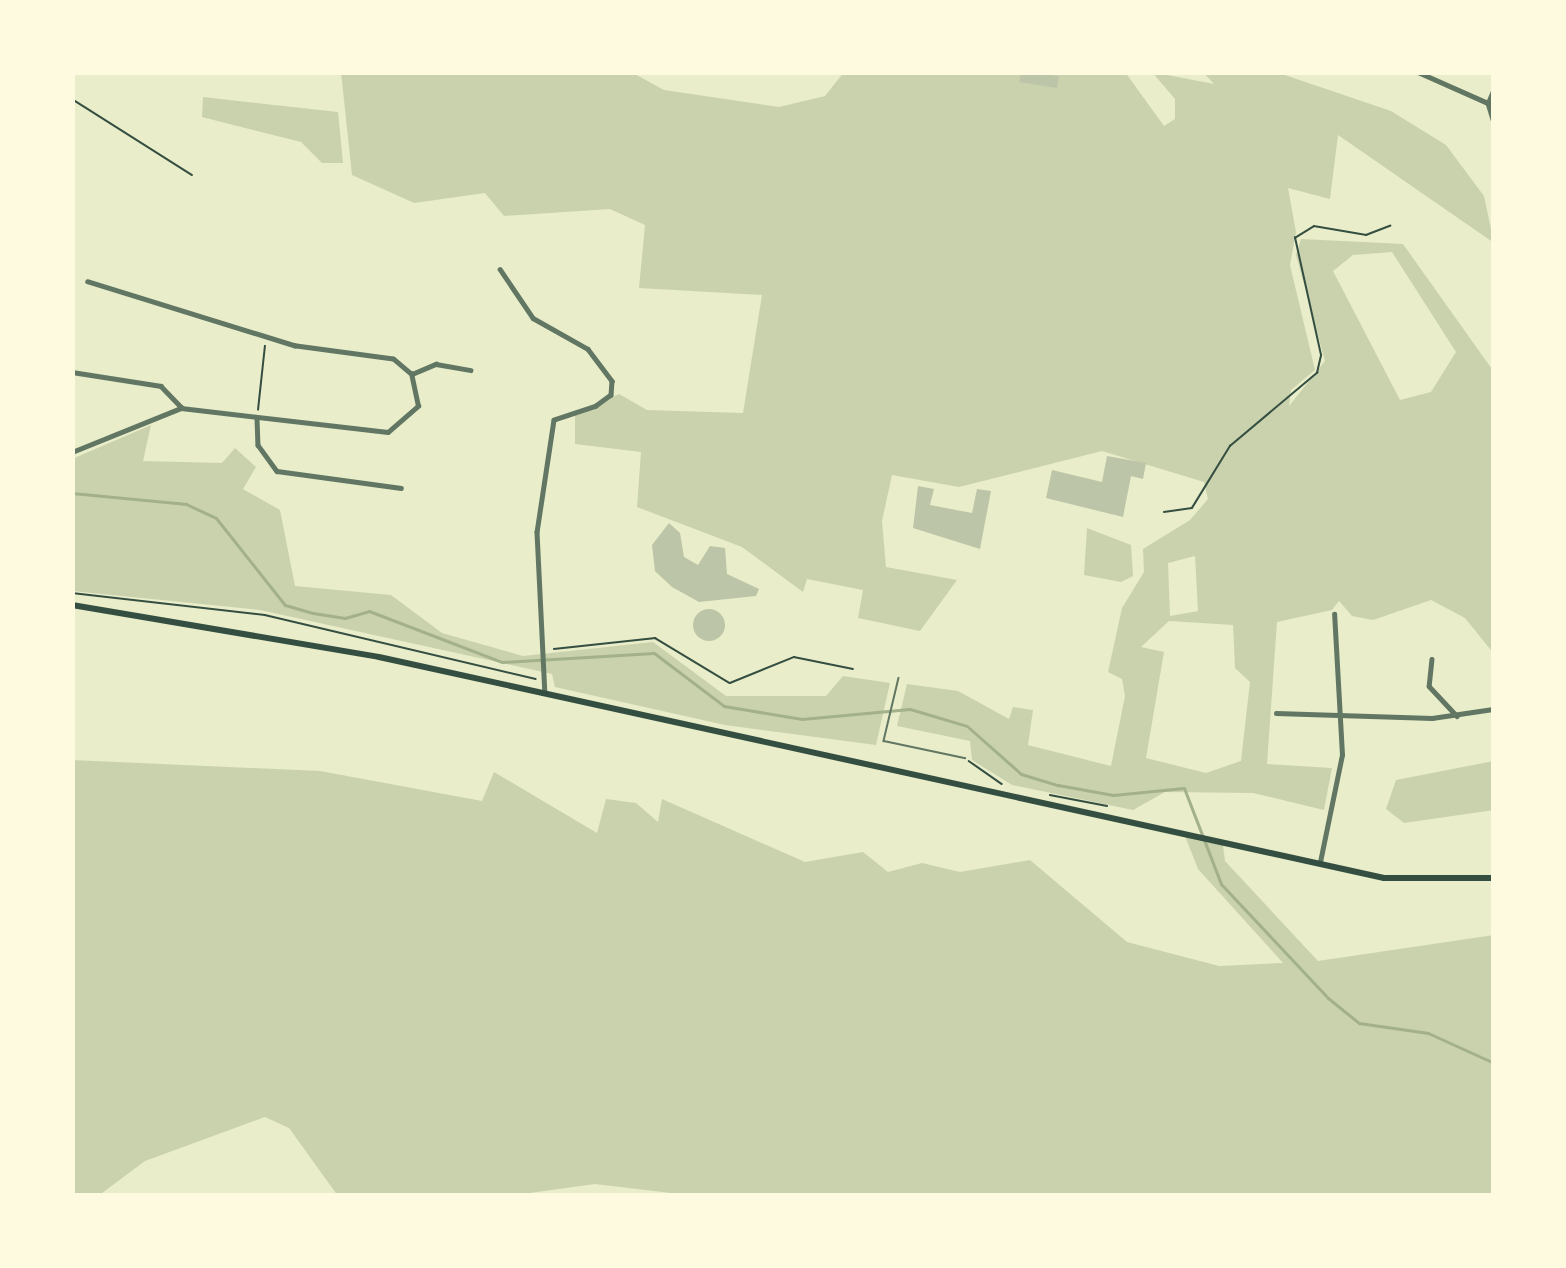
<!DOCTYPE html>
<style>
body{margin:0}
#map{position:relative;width:1566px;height:1268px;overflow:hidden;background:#e9edc9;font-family:Signika,sans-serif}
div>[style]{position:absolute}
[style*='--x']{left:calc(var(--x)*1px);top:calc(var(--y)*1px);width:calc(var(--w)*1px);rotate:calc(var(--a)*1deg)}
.green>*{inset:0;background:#cad2ad}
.stream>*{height:3px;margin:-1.5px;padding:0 1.5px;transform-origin:1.5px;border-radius:1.5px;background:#a3b18a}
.building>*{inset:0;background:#bcc5a7}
.round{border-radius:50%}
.path>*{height:1.5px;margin:-0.75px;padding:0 0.75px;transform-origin:0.75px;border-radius:0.75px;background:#344e41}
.service>*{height:1.5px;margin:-0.75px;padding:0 0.75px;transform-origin:0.75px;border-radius:0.75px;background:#617663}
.minor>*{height:4.5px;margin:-2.25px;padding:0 2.25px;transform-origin:2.25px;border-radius:2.25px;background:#617663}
.secondary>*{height:6px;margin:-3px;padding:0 3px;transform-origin:3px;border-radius:3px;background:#344e41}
span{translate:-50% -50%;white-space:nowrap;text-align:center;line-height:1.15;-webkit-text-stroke:9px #fefae0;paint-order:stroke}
.frame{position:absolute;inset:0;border:75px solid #fefae0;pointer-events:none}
</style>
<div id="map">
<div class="green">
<div style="clip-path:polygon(evenodd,341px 72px,631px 72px,664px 90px,779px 107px,825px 96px,844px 72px,1125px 72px,1164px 126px,1175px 119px,1175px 99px,1152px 72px,1214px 84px,1203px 72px,1276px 72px,1391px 111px,1446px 145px,1484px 196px,1494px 243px,1338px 135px,1330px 199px,1288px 188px,1296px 232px,1290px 265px,1315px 370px,1291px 390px,1289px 406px,1325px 361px,1296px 255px,1301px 239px,1403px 244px,1494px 372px,1494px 654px,1465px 618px,1431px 600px,1373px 620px,1352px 616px,1339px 601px,1332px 610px,1277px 622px,1267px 764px,1332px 768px,1324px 810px,1253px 793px,1165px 792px,1133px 810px,1012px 785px,972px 760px,970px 741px,897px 726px,907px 684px,958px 691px,1009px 719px,1013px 707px,1033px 710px,1028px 745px,1111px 766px,1125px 696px,1122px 679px,1108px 672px,1122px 608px,1144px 572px,1143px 549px,1190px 520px,1208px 499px,1204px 482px,1102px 451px,959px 487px,892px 475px,882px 521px,886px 567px,957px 580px,920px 631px,858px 618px,863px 590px,807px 579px,803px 592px,742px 547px,637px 507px,641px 452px,575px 444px,575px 414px,619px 394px,647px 410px,743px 413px,762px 295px,639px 288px,645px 225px,610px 209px,504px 216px,485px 193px,414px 203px,352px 175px,341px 72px,1392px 252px,1456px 352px,1431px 392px,1400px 400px,1333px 271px,1353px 255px,1392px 252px,341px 72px,1195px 556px,1198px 611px,1170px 616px,1168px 563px,1195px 556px,341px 72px,1169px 621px,1233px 625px,1235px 668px,1250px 682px,1241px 761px,1206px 773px,1146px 758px,1164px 652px,1141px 647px,1169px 621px)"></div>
<div style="clip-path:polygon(203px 97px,338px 112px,343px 163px,322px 163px,301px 142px,202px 117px)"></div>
<div style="clip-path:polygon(151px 425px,143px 461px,222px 463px,235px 448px,256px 467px,243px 489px,280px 510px,295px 586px,391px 595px,442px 633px,523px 656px,653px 642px,726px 696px,826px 696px,843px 676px,890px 683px,876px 745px,725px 725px,555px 687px,552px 674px,260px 610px,72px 591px,72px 459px)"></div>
<div style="clip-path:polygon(1087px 528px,1131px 545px,1133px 576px,1121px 582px,1084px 575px)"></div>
<div style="clip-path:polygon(72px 760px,320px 771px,482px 801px,494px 772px,597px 833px,606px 799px,636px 803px,658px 822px,662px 799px,805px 862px,863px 852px,888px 872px,922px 863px,960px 872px,1030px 860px,1127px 942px,1219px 966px,1283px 963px,1198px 869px,1185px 836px,1223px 845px,1225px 861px,1318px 961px,1494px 935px,1494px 1196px,696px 1196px,595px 1184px,508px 1196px,338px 1196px,289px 1128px,265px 1117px,145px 1161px,98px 1196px,72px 1196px)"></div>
<div style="clip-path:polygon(1494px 761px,1494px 810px,1404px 823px,1386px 809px,1396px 780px)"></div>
</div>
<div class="stream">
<div style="--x:72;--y:493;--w:115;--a:5.5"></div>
<div style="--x:186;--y:504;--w:33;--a:25"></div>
<div style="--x:216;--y:518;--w:111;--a:51.6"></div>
<div style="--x:285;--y:605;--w:29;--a:16"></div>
<div style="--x:313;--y:613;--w:32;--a:9"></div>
<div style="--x:345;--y:618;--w:25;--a:-16"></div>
<div style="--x:369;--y:611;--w:142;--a:21"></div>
<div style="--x:502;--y:662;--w:152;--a:-3.4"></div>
<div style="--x:654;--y:653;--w:88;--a:37.1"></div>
<div style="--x:724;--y:706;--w:79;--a:9.5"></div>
<div style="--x:802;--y:719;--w:108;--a:-5.3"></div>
<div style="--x:910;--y:709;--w:59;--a:16.6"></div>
<div style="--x:967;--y:726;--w:72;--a:41.6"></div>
<div style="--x:1021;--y:774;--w:39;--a:17"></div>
<div style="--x:1058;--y:785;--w:56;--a:10.3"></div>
<div style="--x:1113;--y:795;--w:71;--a:-5.6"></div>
<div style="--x:1184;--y:788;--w:103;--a:68.9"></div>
<div style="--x:1221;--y:884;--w:156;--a:46.8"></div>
<div style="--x:1328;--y:998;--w:40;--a:39"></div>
<div style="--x:1359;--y:1023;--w:70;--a:8.2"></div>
<div style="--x:1428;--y:1033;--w:72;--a:24.4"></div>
</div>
<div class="building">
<div style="clip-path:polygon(1021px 72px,1059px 76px,1057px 88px,1019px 82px)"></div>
<div style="clip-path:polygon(1107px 456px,1146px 463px,1143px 479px,1131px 476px,1123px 517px,1046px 498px,1052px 470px,1102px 482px)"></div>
<div style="clip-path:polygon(918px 486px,934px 489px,930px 505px,972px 513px,977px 489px,991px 491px,980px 549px,913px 528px)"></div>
<div style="clip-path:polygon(669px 523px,680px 533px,684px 557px,698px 565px,710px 546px,725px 548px,727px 574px,759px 589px,756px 596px,699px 602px,672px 587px,655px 571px,652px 545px)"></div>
<div class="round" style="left:693px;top:609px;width:32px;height:32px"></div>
</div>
<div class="path">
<div style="--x:72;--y:99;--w:142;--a:32.3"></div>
<div style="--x:258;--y:410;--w:64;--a:-83.8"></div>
<div style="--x:1164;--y:512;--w:28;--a:-8"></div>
<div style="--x:1192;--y:508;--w:73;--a:-58.5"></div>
<div style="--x:1230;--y:446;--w:114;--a:-40"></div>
<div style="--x:1317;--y:373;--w:18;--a:-77"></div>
<div style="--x:1321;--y:355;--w:120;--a:-102.5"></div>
<div style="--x:1295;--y:238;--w:22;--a:-32"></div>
<div style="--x:1314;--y:226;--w:53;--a:9.8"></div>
<div style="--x:1366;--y:235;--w:26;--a:-21"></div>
<div style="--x:72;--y:593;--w:194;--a:6.5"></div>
<div style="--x:265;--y:615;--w:278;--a:13.3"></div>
<div style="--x:554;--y:649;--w:102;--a:-6.2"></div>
<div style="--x:655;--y:638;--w:87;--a:31"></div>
<div style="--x:730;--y:683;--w:69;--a:-22.1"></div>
<div style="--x:794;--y:657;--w:60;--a:11.5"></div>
<div style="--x:969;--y:761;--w:40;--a:34.9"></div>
<div style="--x:1050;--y:795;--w:58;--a:10.9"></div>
</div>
<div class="service">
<div style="--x:899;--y:678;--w:65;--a:103.4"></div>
<div style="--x:884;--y:741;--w:83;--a:11.9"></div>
</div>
<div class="minor">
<div style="--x:1418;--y:72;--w:77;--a:23.9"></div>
<div style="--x:1488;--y:103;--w:15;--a:-67"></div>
<div style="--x:1488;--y:103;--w:21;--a:73"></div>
<div style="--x:500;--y:269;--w:59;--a:56"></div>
<div style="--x:533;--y:318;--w:63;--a:29.4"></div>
<div style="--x:588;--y:349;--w:40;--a:53"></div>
<div style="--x:612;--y:381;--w:14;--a:94"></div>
<div style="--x:611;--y:395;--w:19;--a:144"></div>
<div style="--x:596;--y:406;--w:44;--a:161.6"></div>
<div style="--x:554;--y:420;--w:113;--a:98.6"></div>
<div style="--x:537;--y:532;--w:161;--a:87.2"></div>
<div style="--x:72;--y:372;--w:90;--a:8.9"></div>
<div style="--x:161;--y:386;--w:29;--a:46"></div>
<div style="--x:412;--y:374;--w:26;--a:-23"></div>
<div style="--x:436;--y:364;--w:35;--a:10"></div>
<div style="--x:257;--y:418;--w:27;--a:88"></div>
<div style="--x:258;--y:445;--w:32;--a:54"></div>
<div style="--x:277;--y:471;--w:125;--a:7.8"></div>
<div style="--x:72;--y:452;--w:118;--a:-22"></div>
<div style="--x:181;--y:408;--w:208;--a:6.6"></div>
<div style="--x:388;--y:432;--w:40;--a:-41"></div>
<div style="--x:418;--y:406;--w:33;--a:-102"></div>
<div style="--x:411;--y:374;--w:23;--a:-140"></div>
<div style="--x:393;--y:359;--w:99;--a:-172.4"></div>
<div style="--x:295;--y:346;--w:217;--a:-162.8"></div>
<div style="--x:1432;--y:659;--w:27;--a:96"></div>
<div style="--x:1429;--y:686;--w:41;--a:47"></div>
<div style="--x:1276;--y:713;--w:156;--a:1.8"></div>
<div style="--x:1432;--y:718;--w:63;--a:-8.3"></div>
<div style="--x:1320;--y:862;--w:109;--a:-78.4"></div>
<div style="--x:1342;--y:755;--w:141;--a:-93.2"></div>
</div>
<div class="secondary">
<div style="--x:72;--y:605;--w:311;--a:9.6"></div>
<div style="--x:379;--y:657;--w:1029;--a:12.4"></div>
<div style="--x:1384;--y:878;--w:110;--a:0"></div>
</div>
<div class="frame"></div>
</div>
